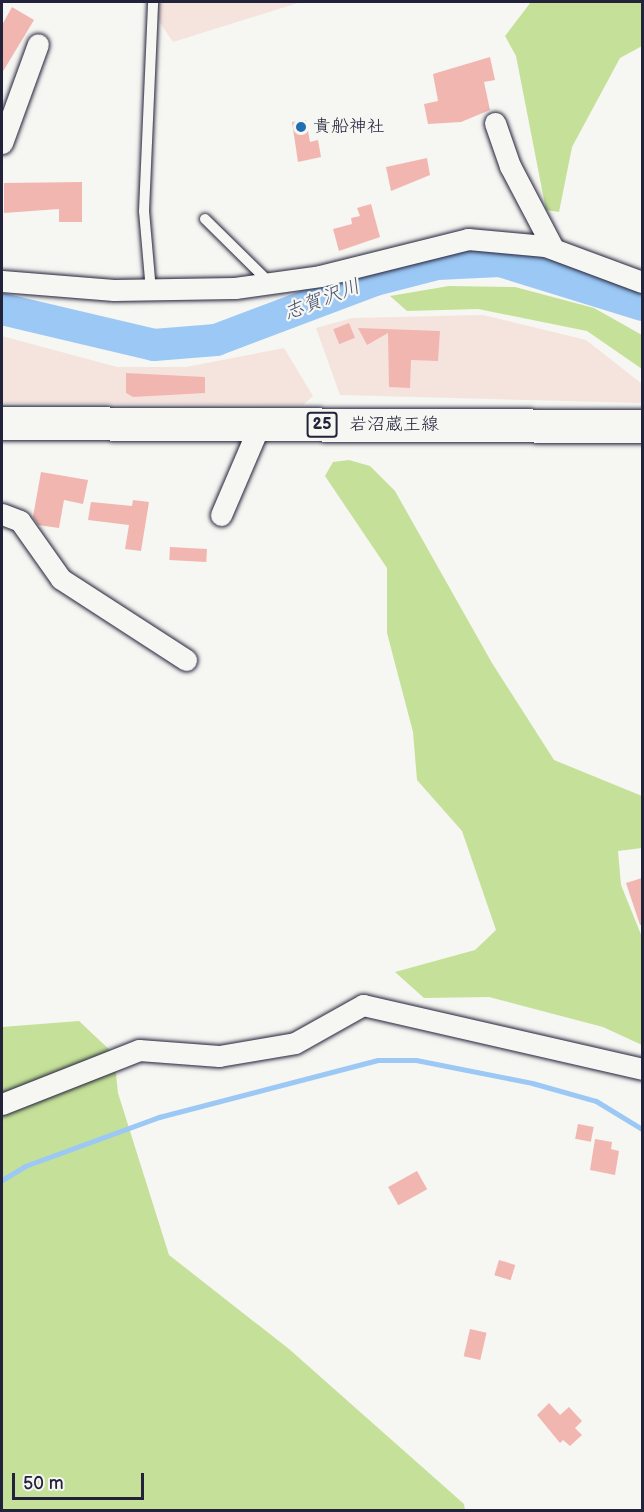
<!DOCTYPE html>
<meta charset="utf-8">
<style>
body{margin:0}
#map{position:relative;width:644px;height:1512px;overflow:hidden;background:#f6f6f2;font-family:"Balsamiq Sans","Klee One",sans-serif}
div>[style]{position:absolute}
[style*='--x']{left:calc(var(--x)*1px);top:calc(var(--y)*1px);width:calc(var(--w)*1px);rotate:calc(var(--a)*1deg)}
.built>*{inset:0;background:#f5e3de}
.green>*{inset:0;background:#c5e199}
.stream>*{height:5px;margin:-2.5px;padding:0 2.5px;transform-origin:2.5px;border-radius:2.5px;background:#9bc8f5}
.river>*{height:32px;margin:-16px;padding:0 16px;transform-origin:16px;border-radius:16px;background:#9bc8f5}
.building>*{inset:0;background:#f2b6b1;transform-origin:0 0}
.roads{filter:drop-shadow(0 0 2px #22223b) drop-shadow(0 0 2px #22223b)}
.service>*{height:10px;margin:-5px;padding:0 5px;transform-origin:5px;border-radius:5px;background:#f6f6f2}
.minor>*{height:21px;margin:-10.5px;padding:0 10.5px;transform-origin:10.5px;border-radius:10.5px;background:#f6f6f2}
.primary>*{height:33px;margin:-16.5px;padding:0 16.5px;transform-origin:16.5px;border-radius:16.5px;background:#f6f6f2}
.dots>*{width:16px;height:16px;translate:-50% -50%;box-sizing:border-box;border:3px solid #f6f6f2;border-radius:50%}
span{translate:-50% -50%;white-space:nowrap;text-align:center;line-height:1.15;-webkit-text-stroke:4.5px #f6f6f2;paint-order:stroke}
.shield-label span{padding:2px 4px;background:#f6f6f2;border:2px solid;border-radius:4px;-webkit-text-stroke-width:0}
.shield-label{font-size:16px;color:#22223b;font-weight:700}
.poi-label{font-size:18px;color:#22223b}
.left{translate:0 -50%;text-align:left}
.street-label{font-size:18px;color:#22223b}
.water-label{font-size:20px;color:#465473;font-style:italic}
.frame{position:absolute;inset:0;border:3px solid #22223b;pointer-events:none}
.scale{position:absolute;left:12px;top:1473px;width:132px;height:27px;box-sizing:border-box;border:3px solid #22223b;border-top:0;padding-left:8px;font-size:18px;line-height:21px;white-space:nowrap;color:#22223b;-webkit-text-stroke:4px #f6f6f2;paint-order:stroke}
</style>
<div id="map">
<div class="built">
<div style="clip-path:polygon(146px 2px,301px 2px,173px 42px)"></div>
<div style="clip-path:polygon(483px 315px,586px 340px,642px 384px,642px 403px,340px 395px,316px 328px,352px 318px)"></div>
<div style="clip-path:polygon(2px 336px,117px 367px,186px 367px,284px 348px,313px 396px,303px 405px,2px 403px)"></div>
</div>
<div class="green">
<div style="clip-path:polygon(531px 2px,642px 2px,642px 46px,620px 58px,572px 147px,559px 212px,546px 210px,516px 56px,505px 36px)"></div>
<div style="clip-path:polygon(449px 286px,515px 287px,594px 308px,642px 335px,642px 369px,587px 331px,478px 309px,407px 311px,390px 296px)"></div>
<div style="clip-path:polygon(349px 460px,370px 466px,395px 491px,492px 663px,554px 760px,642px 796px,642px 848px,618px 851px,621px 885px,642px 937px,642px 1045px,603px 1027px,489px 997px,424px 998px,395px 972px,475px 950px,496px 930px,462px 831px,417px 780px,413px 732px,387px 633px,387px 568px,325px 476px,333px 462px)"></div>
<div style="clip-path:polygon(79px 1021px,114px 1054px,118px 1093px,169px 1255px,289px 1349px,464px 1504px,465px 1510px,2px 1510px,2px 1027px)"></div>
</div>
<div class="stream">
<div style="--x:2;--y:1180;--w:27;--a:-31"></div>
<div style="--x:25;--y:1166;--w:143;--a:-20.1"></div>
<div style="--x:159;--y:1117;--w:226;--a:-14.6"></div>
<div style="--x:378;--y:1060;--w:38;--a:0"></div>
<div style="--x:416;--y:1060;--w:118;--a:11.2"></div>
<div style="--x:532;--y:1083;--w:66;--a:15.7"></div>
<div style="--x:596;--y:1101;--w:54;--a:31.3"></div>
</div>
<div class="river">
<div style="--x:2;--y:309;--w:156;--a:13.3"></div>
<div style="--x:154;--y:345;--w:62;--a:-4.6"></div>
<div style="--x:216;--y:340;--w:170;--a:-20.7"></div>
<div style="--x:375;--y:280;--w:64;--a:-14.5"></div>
<div style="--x:437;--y:264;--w:63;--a:-2.7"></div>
<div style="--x:500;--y:261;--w:149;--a:17.2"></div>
</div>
<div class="building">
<div style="clip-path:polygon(12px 7px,34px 20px,2px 73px,2px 25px)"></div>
<div style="clip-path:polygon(490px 57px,495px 80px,484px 82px,490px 110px,461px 122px,428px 124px,424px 104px,438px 101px,433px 74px)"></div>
<div style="clip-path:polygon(306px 120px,310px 142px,318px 140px,321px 157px,298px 162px,292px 122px)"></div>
<div style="clip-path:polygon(427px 158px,430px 175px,391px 191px,386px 167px)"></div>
<div style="clip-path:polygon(82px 182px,82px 222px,59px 222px,59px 209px,4px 213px,4px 183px)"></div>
<div style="clip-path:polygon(371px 204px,380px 237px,339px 251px,333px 229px,352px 224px,351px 218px,360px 216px,357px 208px)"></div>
<div style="left:349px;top:323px;width:16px;height:17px;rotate:68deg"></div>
<div style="clip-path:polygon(358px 328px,440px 331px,438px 361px,411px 360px,410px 388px,389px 387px,388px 333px,367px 345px)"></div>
<div style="clip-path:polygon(126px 373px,205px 377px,205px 393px,133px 397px,126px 393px)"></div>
<div style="clip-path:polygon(41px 472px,88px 480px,83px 504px,64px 500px,59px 528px,38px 525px,33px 517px)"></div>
<div style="clip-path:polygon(133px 500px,149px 502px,141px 551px,125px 549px,129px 525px,88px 520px,91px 502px,132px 506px)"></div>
<div style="left:170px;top:547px;width:37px;height:13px;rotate:3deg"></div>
<div style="clip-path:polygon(642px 878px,642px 925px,640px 925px,626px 883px)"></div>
<div style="left:578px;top:1124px;width:16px;height:15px;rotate:11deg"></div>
<div style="clip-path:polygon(595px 1139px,612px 1142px,611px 1149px,619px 1151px,615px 1175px,590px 1170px)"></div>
<div style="left:417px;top:1171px;width:21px;height:33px;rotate:61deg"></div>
<div style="left:499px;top:1260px;width:17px;height:16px;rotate:17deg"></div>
<div style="left:470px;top:1329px;width:17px;height:28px;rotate:13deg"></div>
<div style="clip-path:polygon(549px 1403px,560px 1415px,569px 1407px,582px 1421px,575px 1428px,582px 1435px,570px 1446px,563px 1440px,560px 1443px,537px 1415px)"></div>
</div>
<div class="roads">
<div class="service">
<div style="--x:205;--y:219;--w:91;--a:44.6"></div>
<div style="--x:151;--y:291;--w:80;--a:-95"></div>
<div style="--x:144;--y:211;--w:209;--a:-87.5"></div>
</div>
<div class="minor">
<div style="--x:495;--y:123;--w:46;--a:70.8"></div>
<div style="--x:510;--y:166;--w:93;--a:62.3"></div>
<div style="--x:2;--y:143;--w:105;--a:-70"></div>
<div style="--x:2;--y:281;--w:112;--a:4.6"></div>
<div style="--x:114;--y:290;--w:121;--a:-0.9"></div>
<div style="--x:235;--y:288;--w:86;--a:-8"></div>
<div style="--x:320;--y:276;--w:153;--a:-14"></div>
<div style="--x:468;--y:239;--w:77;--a:5.2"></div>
<div style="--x:545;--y:246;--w:103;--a:20.4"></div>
<div style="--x:2;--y:514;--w:19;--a:21"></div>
<div style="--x:20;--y:521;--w:71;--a:54.7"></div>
<div style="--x:61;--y:579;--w:149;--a:32.9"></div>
<div style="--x:221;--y:515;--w:99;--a:-66.8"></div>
<div style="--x:2;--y:1104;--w:147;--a:-21.5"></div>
<div style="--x:139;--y:1050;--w:80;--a:4.3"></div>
<div style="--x:219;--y:1056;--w:77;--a:-9.7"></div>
<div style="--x:295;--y:1043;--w:78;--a:-29.2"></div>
<div style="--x:363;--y:1005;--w:286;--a:12.9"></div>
</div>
<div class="primary">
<div style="--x:2;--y:423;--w:640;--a:0.27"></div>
</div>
</div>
<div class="dots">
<div style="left:301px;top:127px;background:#1f6fb2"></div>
</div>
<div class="shield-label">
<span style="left:322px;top:425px">25</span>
</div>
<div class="poi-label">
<span class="left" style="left:313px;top:127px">貴船神社</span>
</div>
<div class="street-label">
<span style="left:394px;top:425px">岩沼蔵王線</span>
</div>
<div class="water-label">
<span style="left:322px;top:300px;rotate:-21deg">志賀沢川</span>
</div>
<div class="frame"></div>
<div class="scale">50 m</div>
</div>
